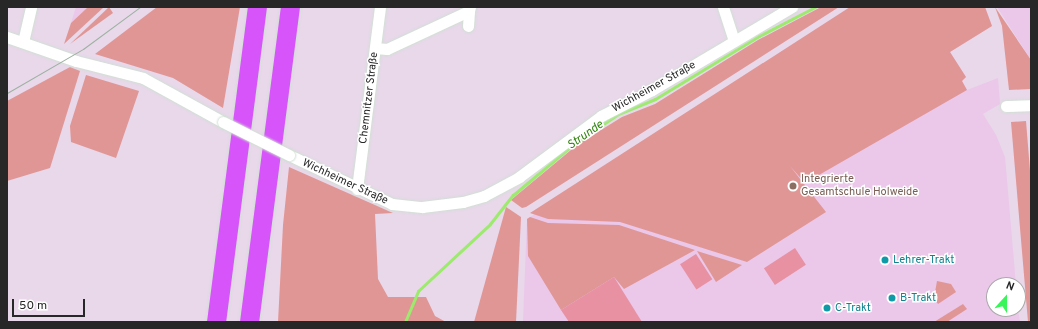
<!DOCTYPE html>
<meta charset="utf-8">
<style>
body{margin:0}
#map{position:relative;width:1038px;height:329px;overflow:hidden;background:#e8d8ea;font-family:Overpass,sans-serif}
div>[style]{position:absolute}
[style*='--x']{left:calc(var(--x)*1px);top:calc(var(--y)*1px);width:calc(var(--w)*1px);rotate:calc(var(--a)*1deg)}
.education>*{inset:0;background:#ebc7ea}
.green>*{inset:0;background:#e09695}
.pitch>*{inset:0;background:#e791a3;transform-origin:0 0}
.stream>*{height:3px;margin:-1.5px;padding:0 1.5px;transform-origin:1.5px;border-radius:1.5px;background:#9ceb6c}
.roads{filter:drop-shadow(0 0 1px #cee0d1) drop-shadow(0 0 1px #cee0d1)}
.minor>*{height:11px;margin:-5.5px;padding:0 5.5px;transform-origin:5.5px;border-radius:5.5px;background:#fff}
.motorway>*{height:19px;margin:-9.5px;padding:0 9.5px;transform-origin:9.5px;border-radius:9.5px;background:#d753fa}
.tram>*{height:1px;margin:-0.5px;padding:0 0.5px;transform-origin:0.5px;border-radius:0.5px;background:#9cb1a0}
.bridges{filter:drop-shadow(0 0 1px #cee0d1) drop-shadow(0 0 1px #cee0d1)}
.minor-bridge>*{height:11px;margin:-5.5px;padding:0 5.5px;transform-origin:5.5px;border-radius:5.5px;background:#fff}
.dots>*{width:11px;height:11px;translate:-50% -50%;box-sizing:border-box;border:2px solid #fff;border-radius:50%}
span{translate:-50% -50%;white-space:nowrap;text-align:center;line-height:1.15;-webkit-text-stroke:3px #fff;paint-order:stroke}
.street-label{font-size:11px;color:#272727}
.education-label{font-size:11px;color:#785e54}
.left{translate:0 -50%;text-align:left}
.culture-label{font-size:11px;color:#0d838f}
.water-label{font-size:12px;color:#328510;font-style:italic}
.frame{position:absolute;inset:0;border:8px solid #272727;pointer-events:none}
.north{position:absolute;left:986px;top:277px;width:40px;height:40px;box-sizing:border-box;background:#fff;border:1px solid #a9a9a9;border-radius:50%;rotate:21deg;font-size:11px;font-weight:700;line-height:16px;text-align:center;color:#272727}
.north::after{content:'';display:block;margin:auto;width:14px;height:18px;background:#3af55a;clip-path:polygon(50% 0,100% 100%,50% 72%,0 100%)}
.scale{position:absolute;left:12px;top:299px;width:73px;height:18px;box-sizing:border-box;border:2px solid #272727;border-top:0;padding-left:5px;font-size:12px;line-height:14px;white-space:nowrap;color:#272727;-webkit-text-stroke:3px #fff;paint-order:stroke}
</style>
<div id="map">
<div class="education">
<div style="clip-path:polygon(76px 7px,88px 7px,71px 23px)"></div>
<div style="clip-path:polygon(858px 7px,985px 7px,992px 26px,950px 52px,966px 77px,962px 81px,967px 90px,998px 78px,1000px 104px,983px 114px,996px 135px,1005px 157px,1016px 285px,994px 285px,994px 309px,1018px 310px,1020px 322px,523px 322px,527px 219px)"></div>
<div style="clip-path:polygon(997px 7px,1031px 7px,1031px 60px)"></div>
</div>
<div class="green">
<div style="clip-path:polygon(88px 7px,104px 7px,64px 44px,71px 23px)"></div>
<div style="clip-path:polygon(109px 7px,113px 13px,70px 44px)"></div>
<div style="clip-path:polygon(157px 7px,240px 7px,223px 108px,173px 78px,95px 54px)"></div>
<div style="clip-path:polygon(821px 7px,839px 7px,526px 207px,522px 208px,511px 200px,577px 145px,622px 117px,655px 104px,758px 40px)"></div>
<div style="clip-path:polygon(850px 7px,985px 7px,992px 26px,950px 52px,966px 77px,962px 81px,967px 90px,805px 183px,790px 166px,826px 212px,747px 262px,620px 222px,548px 219px,530px 213px)"></div>
<div style="clip-path:polygon(995px 7px,1031px 60px,1031px 89px,1009px 90px,1002px 26px)"></div>
<div style="clip-path:polygon(70px 67px,80px 71px,50px 168px,7px 181px,7px 101px)"></div>
<div style="clip-path:polygon(86px 75px,139px 91px,116px 158px,71px 142px,70px 126px)"></div>
<div style="clip-path:polygon(1026px 121px,1031px 183px,1031px 322px,1028px 322px,1011px 122px)"></div>
<div style="clip-path:polygon(289px 167px,393px 213px,375px 214px,378px 279px,388px 297px,426px 297px,435px 316px,446px 322px,278px 322px,283px 225px)"></div>
<div style="clip-path:polygon(506px 207px,521px 217px,516px 322px,474px 322px)"></div>
<div style="clip-path:polygon(530px 217px,548px 223px,619px 225px,695px 250px,624px 289px,614px 277px,561px 310px,528px 256px,527px 219px)"></div>
<div style="clip-path:polygon(697px 251px,742px 265px,716px 282px)"></div>
<div style="clip-path:polygon(937px 281px,951px 284px,956px 292px,938px 304px,934px 298px)"></div>
<div style="clip-path:polygon(963px 304px,967px 309px,947px 322px,934px 322px)"></div>
</div>
<div class="pitch">
<div style="left:795px;top:248px;width:20px;height:37px;rotate:57deg"></div>
<div style="left:696px;top:254px;width:30px;height:19px;rotate:57deg"></div>
<div style="clip-path:polygon(614px 277px,642px 322px,569px 322px,561px 310px)"></div>
</div>
<div class="stream">
<div style="--x:405;--y:322;--w:34;--a:-67"></div>
<div style="--x:418;--y:291;--w:98;--a:-42.9"></div>
<div style="--x:490;--y:224;--w:37;--a:-52"></div>
<div style="--x:513;--y:195;--w:81;--a:-40"></div>
<div style="--x:575;--y:143;--w:52;--a:-34"></div>
<div style="--x:618;--y:114;--w:40;--a:-22"></div>
<div style="--x:655;--y:99;--w:122;--a:-31.2"></div>
<div style="--x:759;--y:36;--w:63;--a:-27.4"></div>
</div>
<div class="roads">
<div class="minor">
<div style="--x:723;--y:7;--w:35;--a:72"></div>
<div style="--x:468;--y:26;--w:15;--a:-86"></div>
<div style="--x:7;--y:37;--w:73;--a:19.2"></div>
<div style="--x:76;--y:61;--w:69;--a:14.2"></div>
<div style="--x:143;--y:78;--w:91;--a:28.8"></div>
<div style="--x:23;--y:42;--w:36;--a:-77"></div>
<div style="--x:375;--y:48;--w:12;--a:5"></div>
<div style="--x:387;--y:49;--w:90;--a:-24.9"></div>
<div style="--x:469;--y:11;--w:4;--a:-76"></div>
<div style="--x:1006;--y:106;--w:25;--a:-2"></div>
<div style="--x:289;--y:155;--w:114;--a:25.4"></div>
<div style="--x:392;--y:204;--w:30;--a:6"></div>
<div style="--x:422;--y:207;--w:41;--a:-7"></div>
<div style="--x:463;--y:202;--w:22;--a:-16"></div>
<div style="--x:484;--y:196;--w:40;--a:-28"></div>
<div style="--x:519;--y:177;--w:102;--a:-36.6"></div>
<div style="--x:601;--y:116;--w:57;--a:-27"></div>
<div style="--x:652;--y:90;--w:163;--a:-30.7"></div>
<div style="--x:357;--y:189;--w:183;--a:-82.8"></div>
</div>
<div class="motorway">
<div style="--x:216;--y:322;--w:318;--a:-82.6"></div>
<div style="--x:249;--y:322;--w:318;--a:-82.6"></div>
</div>
</div>
<div class="tram">
<div style="--x:7;--y:93;--w:88;--a:-30.1"></div>
<div style="--x:83;--y:49;--w:71;--a:-36.4"></div>
</div>
<div class="bridges">
<div class="minor-bridge">
<div style="--x:223;--y:122;--w:74;--a:26.6"></div>
</div>
</div>
<div class="dots">
<div style="left:793px;top:186px;background:#8d6e63"></div>
<div style="left:885px;top:260px;background:#0f9aa8"></div>
<div style="left:892px;top:298px;background:#0f9aa8"></div>
<div style="left:827px;top:308px;background:#0f9aa8"></div>
</div>
<div class="street-label">
<span style="left:654px;top:87px;rotate:-29deg">Wichheimer Straße</span>
<span style="left:369px;top:98px;rotate:-83deg">Chemnitzer Straße</span>
<span style="left:345px;top:182px;rotate:25deg">Wichheimer Straße</span>
</div>
<div class="education-label">
<span class="left" style="left:801px;top:186px">Integrierte<br>Gesamtschule Holweide</span>
</div>
<div class="culture-label">
<span class="left" style="left:893px;top:260px">Lehrer-Trakt</span>
<span class="left" style="left:900px;top:298px">B-Trakt</span>
<span class="left" style="left:835px;top:308px">C-Trakt</span>
</div>
<div class="water-label">
<span style="left:586px;top:136px;rotate:-35deg">Strunde</span>
</div>
<div class="frame"></div>
<div class="north">N</div>
<div class="scale">50 m</div>
</div>
